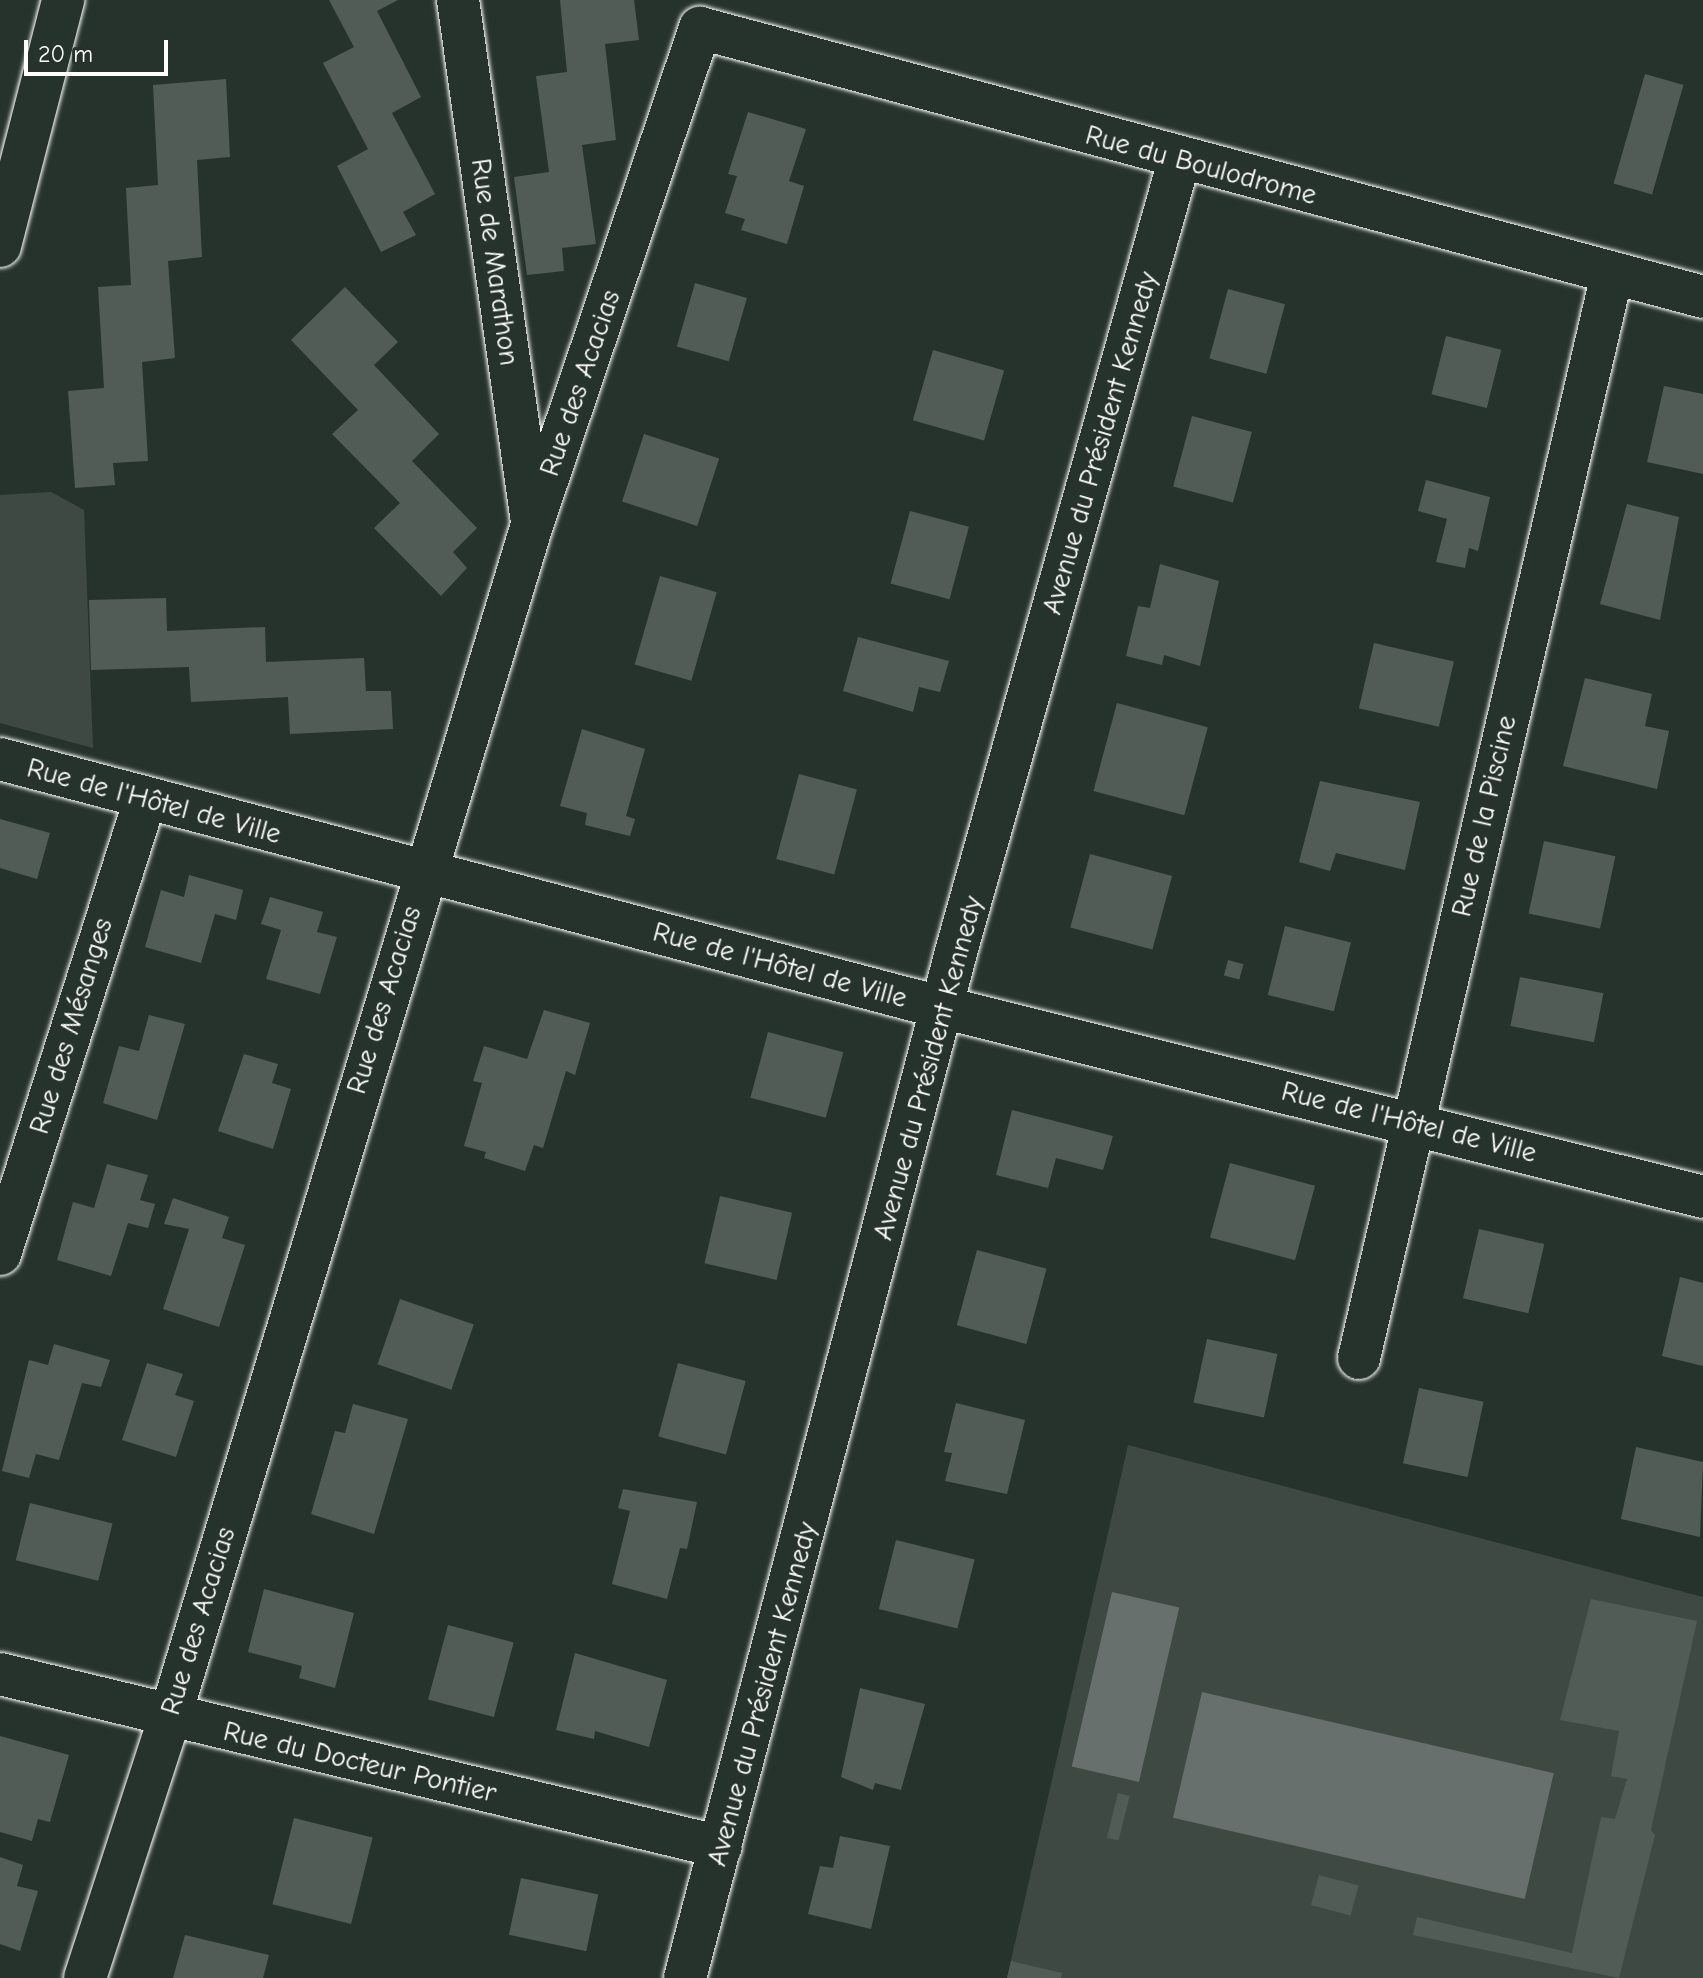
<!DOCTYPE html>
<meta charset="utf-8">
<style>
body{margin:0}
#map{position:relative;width:1703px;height:1978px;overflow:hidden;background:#26332d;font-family:"Comic Neue",sans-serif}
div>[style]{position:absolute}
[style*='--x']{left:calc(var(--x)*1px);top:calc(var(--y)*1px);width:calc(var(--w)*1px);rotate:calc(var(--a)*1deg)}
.green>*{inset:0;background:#3e4944}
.water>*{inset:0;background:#67706c;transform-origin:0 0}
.building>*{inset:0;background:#515c57;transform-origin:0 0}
.roads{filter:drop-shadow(0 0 2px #fff) drop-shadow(0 0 2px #fff)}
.minor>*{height:42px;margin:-21px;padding:0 21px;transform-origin:21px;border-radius:21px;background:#26332d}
span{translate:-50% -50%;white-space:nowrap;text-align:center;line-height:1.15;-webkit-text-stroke:6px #26332d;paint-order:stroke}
.street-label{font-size:28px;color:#fff}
.scale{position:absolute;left:24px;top:40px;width:144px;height:36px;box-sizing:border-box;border:4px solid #fff;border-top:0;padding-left:10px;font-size:24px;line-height:28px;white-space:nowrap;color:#fff;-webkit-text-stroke:6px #26332d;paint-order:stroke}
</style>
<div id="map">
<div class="green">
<div style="clip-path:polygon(51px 492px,84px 510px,93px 748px,0 723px,0 495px)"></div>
<div style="clip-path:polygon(1128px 1445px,1703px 1597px,1703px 1978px,1007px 1978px)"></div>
</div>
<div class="water">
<div style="left:1112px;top:1592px;width:69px;height:179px;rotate:13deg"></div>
<div style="left:1202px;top:1692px;width:361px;height:129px;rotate:13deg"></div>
</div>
<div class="building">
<div style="clip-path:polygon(329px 0,398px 0,377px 11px,421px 97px,392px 113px,435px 194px,403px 212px,416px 235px,381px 252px,337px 166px,368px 149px,323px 63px,354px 47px)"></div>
<div style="clip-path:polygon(560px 0,634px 0,639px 40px,605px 44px,616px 140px,582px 145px,596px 244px,562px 248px,564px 271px,527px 275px,514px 177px,549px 172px,536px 76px,567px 72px)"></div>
<div style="left:1645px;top:74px;width:40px;height:114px;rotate:16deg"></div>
<div style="clip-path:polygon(226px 79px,230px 157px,197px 160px,202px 257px,168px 261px,175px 358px,142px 362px,148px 461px,113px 463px,115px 485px,75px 488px,68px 391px,104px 388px,98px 287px,131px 285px,126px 188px,158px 185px,153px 85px)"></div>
<div style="clip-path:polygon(748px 112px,806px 129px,789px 181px,804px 186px,787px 244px,741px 230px,745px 219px,725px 213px,737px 176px,728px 174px)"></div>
<div style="left:695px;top:283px;width:54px;height:66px;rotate:16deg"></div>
<div style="clip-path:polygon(345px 287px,398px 342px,374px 365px,439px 434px,412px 461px,477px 528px,453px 552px,467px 568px,441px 596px,374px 528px,400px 503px,332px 434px,358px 410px,291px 340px)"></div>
<div style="left:1228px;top:289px;width:59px;height:72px;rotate:15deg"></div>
<div style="left:1446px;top:336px;width:57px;height:60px;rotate:14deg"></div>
<div style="left:933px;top:350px;width:74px;height:73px;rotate:16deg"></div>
<div style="clip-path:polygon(1664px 386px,1703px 394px,1703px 474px,1647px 462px)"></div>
<div style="left:1192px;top:416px;width:62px;height:73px;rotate:15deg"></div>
<div style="left:644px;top:434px;width:79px;height:71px;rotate:18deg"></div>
<div style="clip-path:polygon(1426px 480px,1490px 497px,1478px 551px,1469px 548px,1465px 568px,1436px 562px,1447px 519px,1418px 511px)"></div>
<div style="clip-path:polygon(1627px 504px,1679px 517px,1660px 620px,1600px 604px)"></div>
<div style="left:910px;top:511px;width:61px;height:75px;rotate:15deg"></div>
<div style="clip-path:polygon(1160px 564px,1219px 581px,1200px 666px,1164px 655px,1162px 665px,1126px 656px,1138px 606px,1150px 608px)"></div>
<div style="left:660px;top:576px;width:59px;height:92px;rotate:16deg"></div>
<div style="clip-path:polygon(166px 598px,167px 631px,265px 627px,266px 662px,364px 658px,366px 691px,391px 691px,393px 729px,290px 734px,288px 697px,191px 702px,189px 667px,91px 670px,89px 600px)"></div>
<div style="clip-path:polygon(858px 637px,949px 661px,940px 692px,919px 687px,913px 712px,843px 691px)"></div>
<div style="left:1374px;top:643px;width:82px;height:67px;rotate:13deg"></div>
<div style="clip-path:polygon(1585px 678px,1652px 694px,1645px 726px,1669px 731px,1657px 789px,1563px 766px)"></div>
<div style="left:1117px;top:703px;width:94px;height:91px;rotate:15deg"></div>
<div style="clip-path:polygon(582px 729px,645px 749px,626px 816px,635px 819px,630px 836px,585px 825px,587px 813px,560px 806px)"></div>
<div style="left:799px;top:774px;width:60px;height:88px;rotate:15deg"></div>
<div style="clip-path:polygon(1320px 781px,1420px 802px,1405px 870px,1336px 853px,1330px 871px,1299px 862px)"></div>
<div style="clip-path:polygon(0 819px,50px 833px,37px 879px,0 868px)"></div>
<div style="left:1544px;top:841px;width:73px;height:74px;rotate:12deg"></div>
<div style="left:1090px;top:854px;width:85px;height:76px;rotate:15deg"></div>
<div style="clip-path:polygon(189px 875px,243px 890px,236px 920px,215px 914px,201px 963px,145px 947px,161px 890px,184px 897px)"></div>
<div style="clip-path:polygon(270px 897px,323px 912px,317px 932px,337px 937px,320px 994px,266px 979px,281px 930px,261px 924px)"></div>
<div style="left:1285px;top:926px;width:68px;height:71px;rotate:14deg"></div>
<div style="left:1228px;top:960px;width:16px;height:16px;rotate:15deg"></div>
<div style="left:1520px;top:977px;width:85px;height:50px;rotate:11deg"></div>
<div style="clip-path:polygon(544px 1010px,590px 1023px,575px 1075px,566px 1071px,543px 1148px,534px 1145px,525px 1171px,484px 1158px,486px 1152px,464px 1146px,482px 1083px,473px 1081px,484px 1046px,527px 1059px)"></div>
<div style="clip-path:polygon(149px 1015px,185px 1024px,157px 1120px,103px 1103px,119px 1046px,139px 1051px)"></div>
<div style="left:768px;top:1032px;width:78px;height:68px;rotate:15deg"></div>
<div style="clip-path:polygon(244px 1054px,278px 1064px,272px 1083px,291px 1089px,273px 1149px,218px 1131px)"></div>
<div style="clip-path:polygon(1012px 1110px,1113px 1136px,1103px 1170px,1056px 1158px,1048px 1188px,996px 1175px)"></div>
<div style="left:1230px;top:1163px;width:88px;height:77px;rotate:15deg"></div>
<div style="clip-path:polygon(107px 1164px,148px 1175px,140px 1200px,155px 1204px,148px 1228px,128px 1223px,111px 1276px,57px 1260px,73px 1202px,94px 1208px)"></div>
<div style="left:720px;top:1196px;width:74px;height:69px;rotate:13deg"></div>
<div style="clip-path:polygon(173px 1198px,229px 1217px,222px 1238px,245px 1245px,219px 1327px,163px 1309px,189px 1229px,164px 1224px)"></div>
<div style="left:1479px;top:1229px;width:67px;height:71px;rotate:13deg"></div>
<div style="left:977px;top:1250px;width:72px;height:78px;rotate:15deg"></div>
<div style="clip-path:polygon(1680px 1277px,1703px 1283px,1703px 1366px,1662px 1356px)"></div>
<div style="left:400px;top:1299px;width:78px;height:69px;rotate:19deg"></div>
<div style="left:1207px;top:1339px;width:72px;height:65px;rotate:12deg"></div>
<div style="clip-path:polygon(54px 1344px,110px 1360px,101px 1387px,82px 1383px,59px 1460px,36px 1454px,29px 1478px,2px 1471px,29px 1360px,48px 1365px)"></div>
<div style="clip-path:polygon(147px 1363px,183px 1374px,175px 1395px,194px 1401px,176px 1457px,122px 1440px)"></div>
<div style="left:678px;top:1363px;width:70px;height:76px;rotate:15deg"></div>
<div style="left:1419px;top:1388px;width:66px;height:77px;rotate:12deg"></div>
<div style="clip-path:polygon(956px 1403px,1025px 1420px,1007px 1494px,945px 1481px,952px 1453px,944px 1452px)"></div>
<div style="clip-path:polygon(353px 1404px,408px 1419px,374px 1534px,311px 1514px,335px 1431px,345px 1433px)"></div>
<div style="clip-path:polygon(1636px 1447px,1703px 1462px,1700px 1537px,1621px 1519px)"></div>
<div style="clip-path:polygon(623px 1489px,697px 1502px,687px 1549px,680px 1548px,667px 1599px,612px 1584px,630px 1511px,618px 1508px)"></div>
<div style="left:30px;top:1503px;width:85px;height:59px;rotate:14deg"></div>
<div style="left:896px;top:1540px;width:81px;height:71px;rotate:14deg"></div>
<div style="clip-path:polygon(264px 1589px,354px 1613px,335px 1688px,299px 1678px,302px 1666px,248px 1652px)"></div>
<div style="clip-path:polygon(1591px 1599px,1697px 1621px,1651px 1830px,1655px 1835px,1619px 1978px,1413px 1935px,1417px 1917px,1572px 1953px,1601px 1817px,1615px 1819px,1627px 1779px,1611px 1776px,1619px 1731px,1560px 1720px)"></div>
<div style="left:448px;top:1625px;width:68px;height:77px;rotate:15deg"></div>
<div style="clip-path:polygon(575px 1653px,667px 1680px,649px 1747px,595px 1731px,594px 1739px,556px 1730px)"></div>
<div style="clip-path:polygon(860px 1688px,925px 1704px,901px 1790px,875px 1783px,873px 1790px,841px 1777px)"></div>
<div style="clip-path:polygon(0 1736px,69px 1755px,50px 1822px,38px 1819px,32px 1841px,0 1832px)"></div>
<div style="left:1118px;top:1793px;width:12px;height:46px;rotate:14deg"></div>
<div style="left:294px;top:1818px;width:81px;height:89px;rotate:14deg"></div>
<div style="clip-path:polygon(840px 1836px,890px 1846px,871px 1929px,808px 1914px,820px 1866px,833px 1868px)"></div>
<div style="clip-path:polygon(0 1857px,23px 1865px,17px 1886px,38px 1891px,20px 1951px,0 1944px)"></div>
<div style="left:1319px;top:1875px;width:41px;height:31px;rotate:15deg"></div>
<div style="left:521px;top:1878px;width:79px;height:58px;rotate:12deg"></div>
<div style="clip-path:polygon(185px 1935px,269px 1955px,263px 1978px,173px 1978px)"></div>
<div style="clip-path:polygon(1011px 1961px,1062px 1973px,1061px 1978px,1007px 1978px)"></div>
</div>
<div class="roads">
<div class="minor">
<div style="--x:458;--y:0;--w:520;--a:81.93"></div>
<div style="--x:0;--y:246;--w:254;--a:-75.6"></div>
<div style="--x:0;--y:759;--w:940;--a:14.79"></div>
<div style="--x:909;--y:999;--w:818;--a:14"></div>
<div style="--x:0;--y:1254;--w:478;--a:-72.3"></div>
<div style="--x:1359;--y:1358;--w:1113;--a:-76.86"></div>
<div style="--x:0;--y:1674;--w:741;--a:13.49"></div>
<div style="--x:85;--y:1978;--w:274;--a:-72"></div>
<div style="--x:170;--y:1717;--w:1246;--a:-73.11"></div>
<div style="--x:532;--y:525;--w:525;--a:-71.32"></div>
<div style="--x:700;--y:28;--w:1038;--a:15.01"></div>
<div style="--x:685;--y:1978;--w:1061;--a:-75.2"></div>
<div style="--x:956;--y:952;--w:822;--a:-74.26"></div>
</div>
</div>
<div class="street-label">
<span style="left:1201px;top:165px;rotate:15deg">Rue du Boulodrome</span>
<span style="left:495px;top:262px;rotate:82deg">Rue de Marathon</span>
<span style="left:580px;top:383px;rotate:-71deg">Rue des Acacias</span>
<span style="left:1100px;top:443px;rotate:-74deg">Avenue du Président Kennedy</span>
<span style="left:154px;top:801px;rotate:15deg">Rue de l'Hôtel de Ville</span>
<span style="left:1484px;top:816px;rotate:-77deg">Rue de la Piscine</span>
<span style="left:780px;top:965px;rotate:15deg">Rue de l'Hôtel de Ville</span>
<span style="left:384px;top:1000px;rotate:-73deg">Rue des Acacias</span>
<span style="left:71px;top:1026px;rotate:-73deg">Rue des Mésanges</span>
<span style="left:928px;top:1068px;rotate:-75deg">Avenue du Président Kennedy</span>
<span style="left:1409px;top:1122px;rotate:14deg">Rue de l'Hôtel de Ville</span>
<span style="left:198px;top:1621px;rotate:-73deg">Rue des Acacias</span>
<span style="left:762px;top:1694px;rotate:-75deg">Avenue du Président Kennedy</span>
<span style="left:360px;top:1762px;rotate:13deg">Rue du Docteur Pontier</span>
</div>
<div class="scale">20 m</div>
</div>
